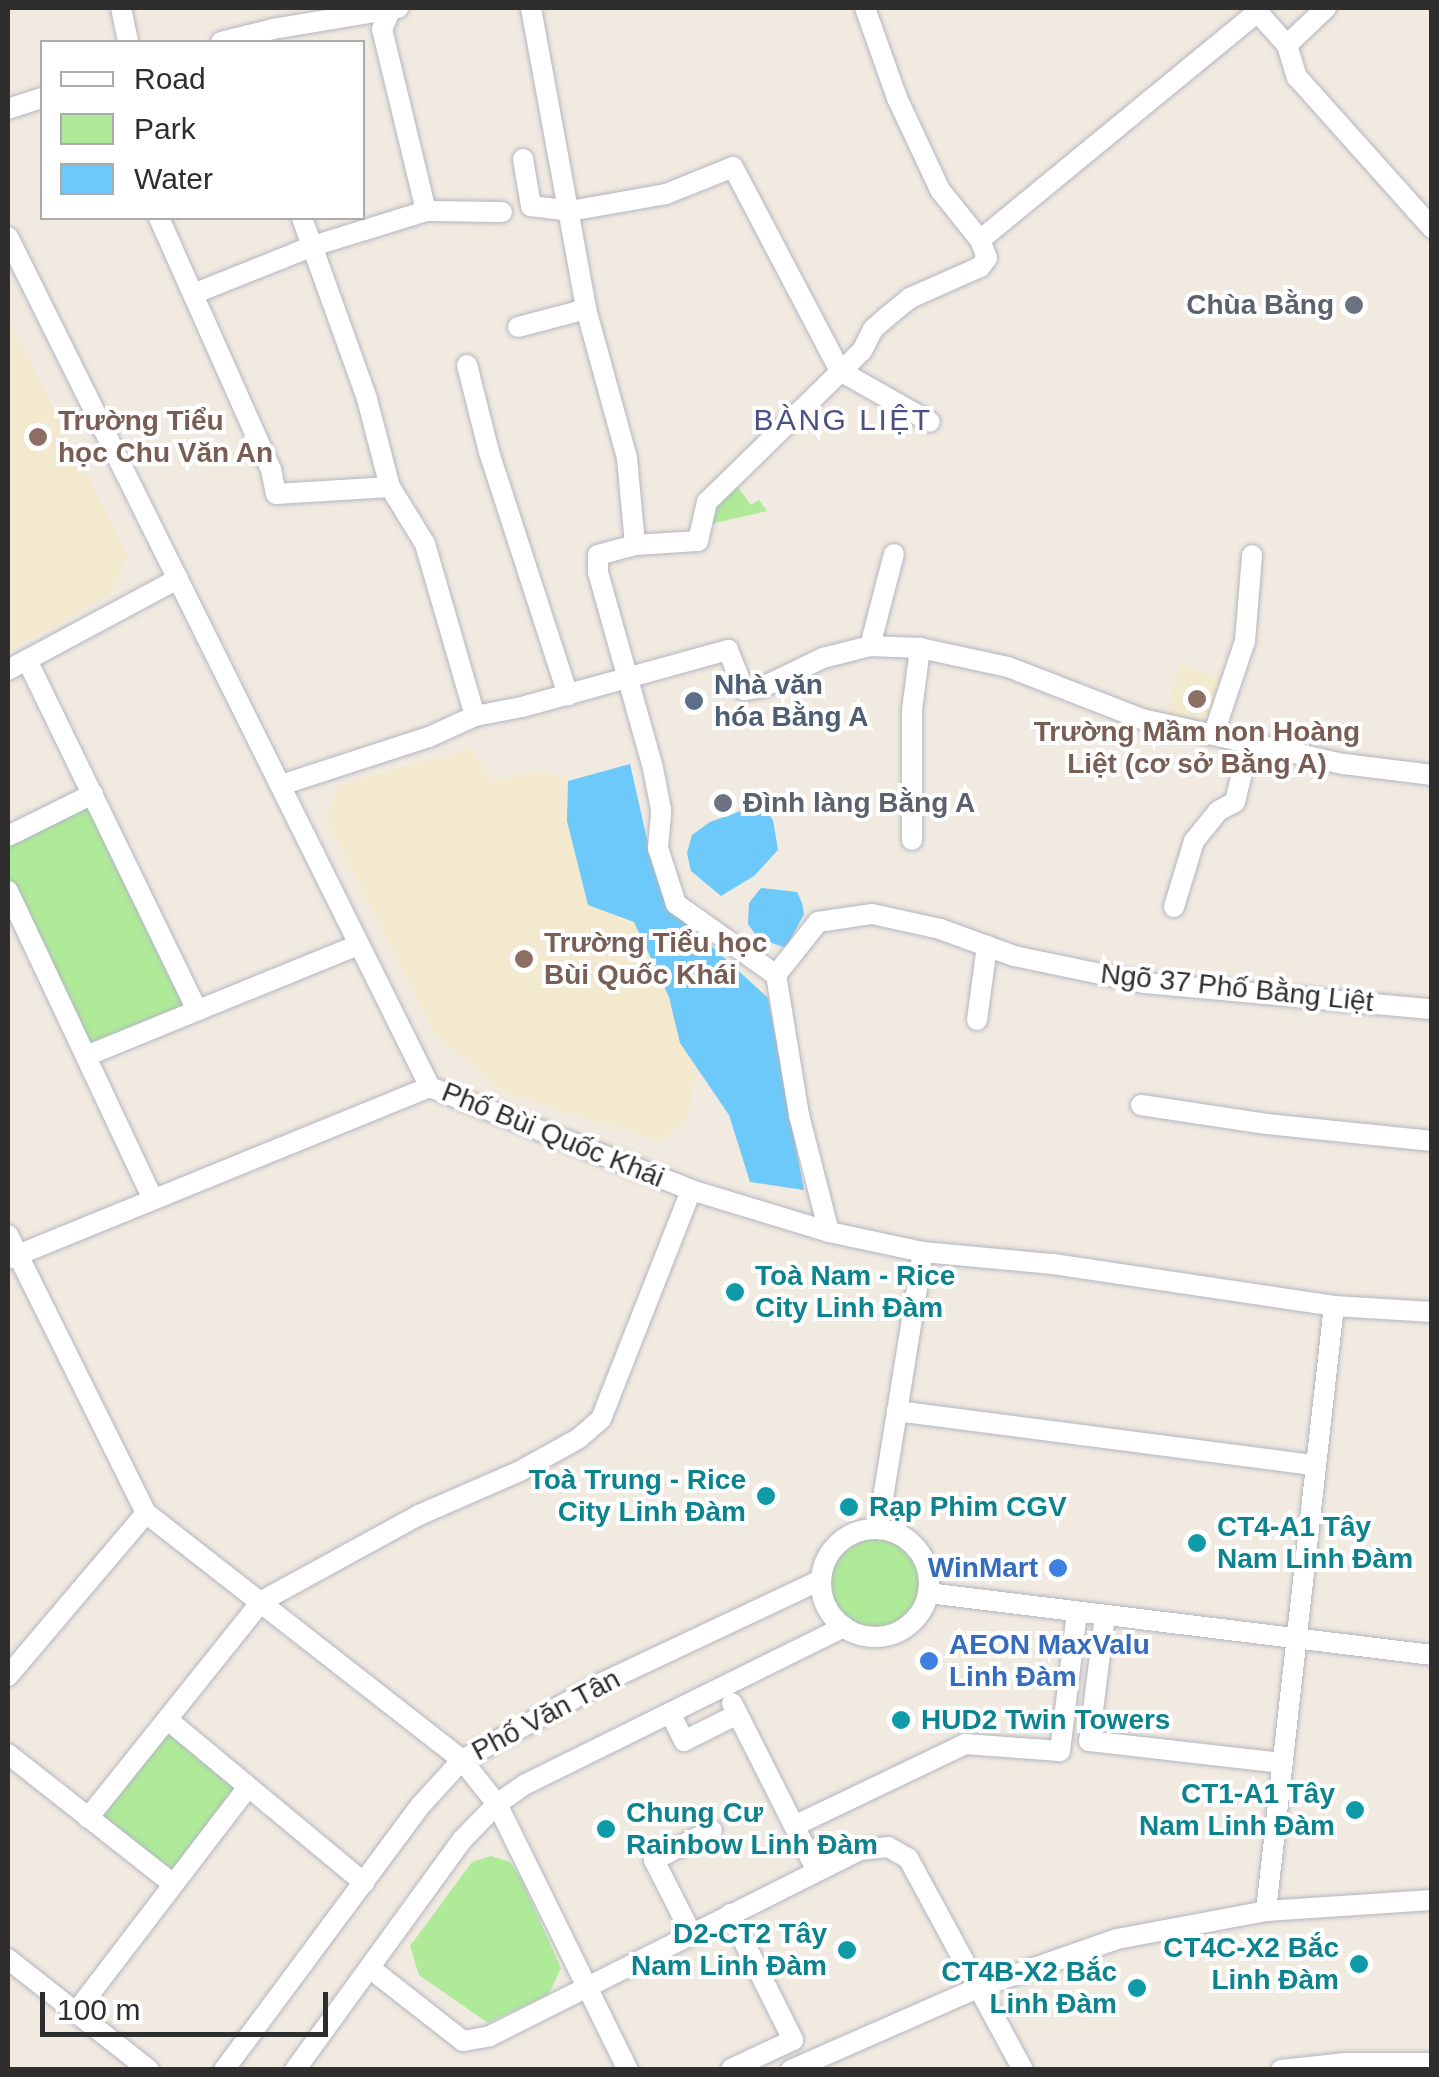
<!DOCTYPE html>
<meta charset="utf-8">
<style>
body{margin:0}
#map{position:relative;width:1439px;height:2077px;overflow:hidden;background:#f0eae0;font-family:Arial,sans-serif}
div>[style]{position:absolute}
[style*='--x']{left:calc(var(--x)*1px);top:calc(var(--y)*1px);width:calc(var(--w)*1px);rotate:calc(var(--a)*1deg)}
.education>*{inset:0;background:#f2e9cf;transform-origin:0 0}
.green>*{inset:0;background:#afea99;transform-origin:0 0}
.round{border-radius:50%}
.water>*{inset:0;background:#6cc9f9}
.roads{filter:drop-shadow(0 0 2px #b4b5c2) drop-shadow(0 0 2px #b4b5c2)}
.minor>*{height:20px;margin:-10px;padding:0 10px;transform-origin:10px;border-radius:10px;background:#fff}
.minor>.ring{margin:-10px;padding:0;box-sizing:content-box;background:none;border:20px solid #fff;border-radius:50%}
.dots>*{width:28px;height:28px;translate:-50% -50%;box-sizing:border-box;border:5px solid #fff;border-radius:50%}
span{translate:-50% -50%;white-space:nowrap;text-align:center;line-height:1.15;-webkit-text-stroke:8px #fff;paint-order:stroke}
.worship-label{font-size:28px;color:#5b616d;font-weight:700}
.right{translate:-100% -50%;text-align:right}
.left{translate:0 -50%;text-align:left}
.education-label{font-size:28px;color:#785e54;font-weight:700}
.service-label{font-size:28px;color:#4e5e75;font-weight:700}
.street-label{font-size:28px;color:#2e2e2e}
.culture-label{font-size:28px;color:#0d838f;font-weight:700}
.shop-label{font-size:28px;color:#366cbe;font-weight:700}
.neighbourhood-label{font-size:30px;color:#495083;letter-spacing:2.5px}
.frame{position:absolute;inset:0;border:10px solid #2e2e2e;pointer-events:none}
.legend{position:absolute;left:40px;top:40px;width:325px;height:180px;box-sizing:border-box;background:#fff;border:2px solid #ababab;margin:0;padding:12px 18px;list-style:none;font-size:30px;color:#2e2e2e}
.legend li{display:flex;align-items:center;gap:20px;height:50px}
.legend b{width:50px;border:2px solid #ababab}
.scale{position:absolute;left:40px;top:1992px;width:288px;height:45px;box-sizing:border-box;border:5px solid #2e2e2e;border-top:0;padding-left:12px;font-size:30px;line-height:35px;white-space:nowrap;color:#2e2e2e;-webkit-text-stroke:8px #fff;paint-order:stroke}
</style>
<div id="map">
<div class="education">
<div style="clip-path:polygon(8px 319px,128px 555px,111px 594px,8px 651px)"></div>
<div style="left:1180px;top:666px;width:51px;height:53px;rotate:16deg"></div>
<div style="clip-path:polygon(472px 748px,491px 781px,547px 770px,568px 781px,567px 821px,588px 905px,634px 921px,669px 997px,680px 1043px,697px 1070px,686px 1121px,660px 1141px,504px 1093px,433px 1032px,325px 818px,338px 785px)"></div>
</div>
<div class="green">
<div style="clip-path:polygon(735px 483px,751px 505px,759px 500px,767px 511px,706px 525px,703px 522px)"></div>
<div style="clip-path:polygon(93px 794px,197px 1010px,86px 1056px,8px 891px,8px 836px)"></div>
<div class="round" style="left:821px;top:1529px;width:108px;height:108px"></div>
<div style="left:168px;top:1720px;width:104px;height:127px;rotate:40deg"></div>
<div style="clip-path:polygon(491px 1856px,510px 1862px,521px 1879px,561px 1968px,549px 1994px,488px 2023px,419px 1975px,410px 1946px,472px 1862px)"></div>
</div>
<div class="water">
<div style="clip-path:polygon(630px 764px,651px 857px,670px 908px,768px 998px,804px 1190px,750px 1182px,729px 1115px,680px 1043px,669px 997px,634px 922px,588px 905px,567px 821px,568px 781px)"></div>
<div style="clip-path:polygon(761px 804px,773px 820px,778px 850px,754px 876px,721px 896px,691px 871px,687px 853px,692px 835px,710px 822px)"></div>
<div style="clip-path:polygon(761px 888px,797px 892px,802px 903px,804px 914px,786px 948px,758px 938px,748px 924px,749px 903px)"></div>
</div>
<div class="roads">
<div class="minor">
<div style="--x:121;--y:8;--w:35;--a:78"></div>
<div style="--x:531;--y:8;--w:306;--a:79.6"></div>
<div style="--x:586;--y:309;--w:155;--a:74.6"></div>
<div style="--x:627;--y:458;--w:87;--a:84.7"></div>
<div style="--x:865;--y:8;--w:96;--a:70.4"></div>
<div style="--x:897;--y:98;--w:102;--a:64.9"></div>
<div style="--x:940;--y:190;--w:64;--a:51.3"></div>
<div style="--x:980;--y:240;--w:360;--a:-39.4"></div>
<div style="--x:1254;--y:8;--w:50;--a:48.3"></div>
<div style="--x:1287;--y:45;--w:34;--a:73"></div>
<div style="--x:1297;--y:77;--w:203;--a:48.2"></div>
<div style="--x:391;--y:9;--w:22;--a:114"></div>
<div style="--x:382;--y:29;--w:187;--a:76.4"></div>
<div style="--x:221;--y:42;--w:54;--a:-14"></div>
<div style="--x:273;--y:29;--w:127;--a:-9.5"></div>
<div style="--x:1287;--y:45;--w:54;--a:-43.5"></div>
<div style="--x:8;--y:109;--w:36;--a:-18"></div>
<div style="--x:523;--y:159;--w:48;--a:80.3"></div>
<div style="--x:531;--y:206;--w:39;--a:7"></div>
<div style="--x:570;--y:211;--w:97;--a:-10"></div>
<div style="--x:666;--y:194;--w:72;--a:-21.9"></div>
<div style="--x:733;--y:167;--w:230;--a:62.3"></div>
<div style="--x:159;--y:218;--w:275;--a:66"></div>
<div style="--x:271;--y:469;--w:25;--a:79"></div>
<div style="--x:276;--y:494;--w:114;--a:-3.5"></div>
<div style="--x:302;--y:218;--w:192;--a:70.2"></div>
<div style="--x:367;--y:399;--w:91;--a:75.4"></div>
<div style="--x:390;--y:487;--w:67;--a:58.4"></div>
<div style="--x:425;--y:544;--w:179;--a:73.8"></div>
<div style="--x:8;--y:237;--w:949;--a:63.6"></div>
<div style="--x:430;--y:1087;--w:281;--a:21.5"></div>
<div style="--x:691;--y:1190;--w:144;--a:16.9"></div>
<div style="--x:829;--y:1232;--w:96;--a:12"></div>
<div style="--x:923;--y:1252;--w:131;--a:5.3"></div>
<div style="--x:1053;--y:1264;--w:284;--a:8.5"></div>
<div style="--x:1334;--y:1306;--w:98;--a:3.5"></div>
<div style="--x:193;--y:294;--w:129;--a:-21.8"></div>
<div style="--x:313;--y:246;--w:118;--a:-17.2"></div>
<div style="--x:426;--y:211;--w:76;--a:0.8"></div>
<div style="--x:518;--y:327;--w:70;--a:-14.8"></div>
<div style="--x:467;--y:365;--w:90;--a:75.8"></div>
<div style="--x:489;--y:452;--w:256;--a:72"></div>
<div style="--x:840;--y:371;--w:103;--a:29.5"></div>
<div style="--x:870;--y:646;--w:95;--a:-75.4"></div>
<div style="--x:27;--y:660;--w:389;--a:64.1"></div>
<div style="--x:8;--y:670;--w:193;--a:-28.2"></div>
<div style="--x:1214;--y:733;--w:97;--a:-71.4"></div>
<div style="--x:1245;--y:641;--w:86;--a:-85.3"></div>
<div style="--x:281;--y:785;--w:156;--a:-18"></div>
<div style="--x:429;--y:737;--w:51;--a:-24.5"></div>
<div style="--x:475;--y:716;--w:48;--a:-10.8"></div>
<div style="--x:522;--y:707;--w:214;--a:-15.5"></div>
<div style="--x:728;--y:650;--w:43;--a:68.2"></div>
<div style="--x:744;--y:690;--w:19;--a:-9"></div>
<div style="--x:763;--y:687;--w:67;--a:-25.8"></div>
<div style="--x:823;--y:658;--w:49;--a:-14.3"></div>
<div style="--x:870;--y:646;--w:50;--a:2.3"></div>
<div style="--x:920;--y:648;--w:90;--a:12.2"></div>
<div style="--x:1008;--y:667;--w:144;--a:21.2"></div>
<div style="--x:1142;--y:719;--w:207;--a:12.6"></div>
<div style="--x:1344;--y:764;--w:89;--a:7.1"></div>
<div style="--x:8;--y:836;--w:95;--a:-26.3"></div>
<div style="--x:912;--y:840;--w:130;--a:-90"></div>
<div style="--x:912;--y:710;--w:63;--a:-82.6"></div>
<div style="--x:8;--y:891;--w:340;--a:64.8"></div>
<div style="--x:1174;--y:907;--w:69;--a:-73.1"></div>
<div style="--x:1194;--y:841;--w:38;--a:-51"></div>
<div style="--x:1218;--y:811;--w:19;--a:-28"></div>
<div style="--x:1235;--y:802;--w:60;--a:-76.4"></div>
<div style="--x:776;--y:975;--w:68;--a:-51.6"></div>
<div style="--x:818;--y:922;--w:55;--a:-8.4"></div>
<div style="--x:872;--y:914;--w:70;--a:12.4"></div>
<div style="--x:940;--y:929;--w:79;--a:20"></div>
<div style="--x:1014;--y:956;--w:133;--a:11.7"></div>
<div style="--x:1144;--y:983;--w:289;--a:5.2"></div>
<div style="--x:977;--y:1020;--w:75;--a:-82.3"></div>
<div style="--x:86;--y:1056;--w:294;--a:-22.2"></div>
<div style="--x:1141;--y:1105;--w:127;--a:8.6"></div>
<div style="--x:1267;--y:1124;--w:166;--a:5.9"></div>
<div style="--x:829;--y:1232;--w:121;--a:-104.4"></div>
<div style="--x:799;--y:1115;--w:142;--a:-99.3"></div>
<div style="--x:776;--y:975;--w:123;--a:-144.6"></div>
<div style="--x:676;--y:904;--w:59;--a:-107.8"></div>
<div style="--x:658;--y:848;--w:38;--a:-85"></div>
<div style="--x:661;--y:810;--w:43;--a:-100.8"></div>
<div style="--x:653;--y:768;--w:204;--a:-105.7"></div>
<div style="--x:598;--y:572;--w:17;--a:-90"></div>
<div style="--x:598;--y:555;--w:38;--a:-15"></div>
<div style="--x:635;--y:545;--w:63;--a:-3.6"></div>
<div style="--x:698;--y:541;--w:40;--a:-77"></div>
<div style="--x:707;--y:502;--w:216;--a:-44.3"></div>
<div style="--x:862;--y:351;--w:25;--a:-63"></div>
<div style="--x:873;--y:329;--w:20;--a:-41"></div>
<div style="--x:888;--y:316;--w:28;--a:-39"></div>
<div style="--x:910;--y:298;--w:77;--a:-23.9"></div>
<div style="--x:980;--y:267;--w:11;--a:-52"></div>
<div style="--x:987;--y:258;--w:19;--a:-111"></div>
<div style="--x:8;--y:1235;--w:310;--a:63.6"></div>
<div style="--x:146;--y:1513;--w:401;--a:38"></div>
<div style="--x:462;--y:1760;--w:56;--a:51.5"></div>
<div style="--x:497;--y:1804;--w:297;--a:63.8"></div>
<div style="--x:8;--y:1259;--w:456;--a:-22.2"></div>
<div style="--x:897;--y:1411;--w:421;--a:7.4"></div>
<div style="--x:878;--y:1529;--w:281;--a:-80.8"></div>
<div class="ring" style="left:821px;top:1529px;width:88px;height:88px"></div>
<div style="--x:928;--y:1593;--w:508;--a:7.01"></div>
<div style="--x:1105;--y:1615;--w:127;--a:97.2"></div>
<div style="--x:1089;--y:1741;--w:193;--a:6.5"></div>
<div style="--x:8;--y:1676;--w:214;--a:-49.7"></div>
<div style="--x:732;--y:1703;--w:188;--a:63.2"></div>
<div style="--x:670;--y:1713;--w:31;--a:63"></div>
<div style="--x:684;--y:1741;--w:60;--a:-26.6"></div>
<div style="--x:168;--y:1720;--w:255;--a:39.7"></div>
<div style="--x:8;--y:1754;--w:210;--a:38.2"></div>
<div style="--x:88;--y:1818;--w:278;--a:-51.3"></div>
<div style="--x:262;--y:1601;--w:179;--a:-28.7"></div>
<div style="--x:419;--y:1515;--w:110;--a:-23.5"></div>
<div style="--x:520;--y:1471;--w:66;--a:-28.9"></div>
<div style="--x:578;--y:1439;--w:30;--a:-41"></div>
<div style="--x:601;--y:1419;--w:246;--a:-68.5"></div>
<div style="--x:794;--y:1826;--w:190;--a:-25.6"></div>
<div style="--x:965;--y:1744;--w:95;--a:4.2"></div>
<div style="--x:1060;--y:1751;--w:139;--a:-83"></div>
<div style="--x:1266;--y:1911;--w:609;--a:-83.59"></div>
<div style="--x:730;--y:1914;--w:141;--a:63.4"></div>
<div style="--x:793;--y:2040;--w:68;--a:154.9"></div>
<div style="--x:691;--y:1933;--w:82;--a:-116.9"></div>
<div style="--x:654;--y:1860;--w:65;--a:-27.3"></div>
<div style="--x:8;--y:1959;--w:179;--a:38.2"></div>
<div style="--x:371;--y:1969;--w:117;--a:38"></div>
<div style="--x:463;--y:2041;--w:27;--a:-10"></div>
<div style="--x:490;--y:2036;--w:414;--a:-26.7"></div>
<div style="--x:860;--y:1850;--w:28;--a:-6"></div>
<div style="--x:888;--y:1847;--w:23;--a:29"></div>
<div style="--x:908;--y:1858;--w:241;--a:61.5"></div>
<div style="--x:76;--y:2012;--w:283;--a:-52.6"></div>
<div style="--x:224;--y:2070;--w:330;--a:-53.4"></div>
<div style="--x:421;--y:1805;--w:61;--a:-47.7"></div>
<div style="--x:462;--y:1760;--w:162;--a:-28.8"></div>
<div style="--x:604;--y:1682;--w:240;--a:-25.2"></div>
<div style="--x:295;--y:2070;--w:284;--a:-54"></div>
<div style="--x:462;--y:1840;--w:50;--a:-45.8"></div>
<div style="--x:497;--y:1804;--w:35;--a:-35"></div>
<div style="--x:526;--y:1784;--w:355;--a:-26.3"></div>
<div style="--x:791;--y:2070;--w:206;--a:-23.7"></div>
<div style="--x:980;--y:1987;--w:145;--a:-19.3"></div>
<div style="--x:1117;--y:1939;--w:152;--a:-10.6"></div>
<div style="--x:1266;--y:1911;--w:166;--a:-3.8"></div>
<div style="--x:1281;--y:2070;--w:63;--a:-6.3"></div>
<div style="--x:1344;--y:2063;--w:88;--a:0"></div>
</div>
</div>
<div class="dots">
<div style="left:1354px;top:305px;background:#6b7280"></div>
<div style="left:38px;top:437px;background:#8d6e63"></div>
<div style="left:1197px;top:699px;background:#8d6e63"></div>
<div style="left:694px;top:701px;background:#5c6f8a"></div>
<div style="left:723px;top:803px;background:#6b7280"></div>
<div style="left:524px;top:959px;background:#8d6e63"></div>
<div style="left:735px;top:1292px;background:#0f9aa8"></div>
<div style="left:766px;top:1496px;background:#0f9aa8"></div>
<div style="left:849px;top:1507px;background:#0f9aa8"></div>
<div style="left:1197px;top:1543px;background:#0f9aa8"></div>
<div style="left:1058px;top:1568px;background:#3f7fe0"></div>
<div style="left:929px;top:1661px;background:#3f7fe0"></div>
<div style="left:901px;top:1720px;background:#0f9aa8"></div>
<div style="left:1355px;top:1810px;background:#0f9aa8"></div>
<div style="left:606px;top:1829px;background:#0f9aa8"></div>
<div style="left:847px;top:1950px;background:#0f9aa8"></div>
<div style="left:1359px;top:1964px;background:#0f9aa8"></div>
<div style="left:1137px;top:1988px;background:#0f9aa8"></div>
</div>
<div class="worship-label">
<span class="right" style="left:1334px;top:305px">Chùa Bằng</span>
<span class="left" style="left:743px;top:803px">Đình làng Bằng A</span>
</div>
<div class="education-label">
<span class="left" style="left:58px;top:437px">Trường Tiểu<br>học Chu Văn An</span>
<span style="left:1197px;top:748px">Trường Mầm non Hoàng<br>Liệt (cơ sở Bằng A)</span>
<span class="left" style="left:544px;top:959px">Trường Tiểu học<br>Bùi Quốc Khái</span>
</div>
<div class="service-label">
<span class="left" style="left:714px;top:701px">Nhà văn<br>hóa Bằng A</span>
</div>
<div class="street-label">
<span style="left:1237px;top:988px;rotate:6deg">Ngõ 37 Phố Bằng Liệt</span>
<span style="left:553px;top:1135px;rotate:22deg">Phố Bùi Quốc Khái</span>
<span style="left:546px;top:1715px;rotate:-28deg">Phố Văn Tân</span>
</div>
<div class="culture-label">
<span class="left" style="left:755px;top:1292px">Toà Nam - Rice<br>City Linh Đàm</span>
<span class="right" style="left:746px;top:1496px">Toà Trung - Rice<br>City Linh Đàm</span>
<span class="left" style="left:869px;top:1507px">Rạp Phim CGV</span>
<span class="left" style="left:1217px;top:1543px">CT4-A1 Tây<br>Nam Linh Đàm</span>
<span class="left" style="left:921px;top:1720px">HUD2 Twin Towers</span>
<span class="right" style="left:1335px;top:1810px">CT1-A1 Tây<br>Nam Linh Đàm</span>
<span class="left" style="left:626px;top:1829px">Chung Cư<br>Rainbow Linh Đàm</span>
<span class="right" style="left:827px;top:1950px">D2-CT2 Tây<br>Nam Linh Đàm</span>
<span class="right" style="left:1339px;top:1964px">CT4C-X2 Bắc<br>Linh Đàm</span>
<span class="right" style="left:1117px;top:1988px">CT4B-X2 Bắc<br>Linh Đàm</span>
</div>
<div class="shop-label">
<span class="right" style="left:1038px;top:1568px">WinMart</span>
<span class="left" style="left:949px;top:1661px">AEON MaxValu<br>Linh Đàm</span>
</div>
<div class="neighbourhood-label">
<span style="left:843px;top:420px">BÀNG LIỆT</span>
</div>
<div class="frame"></div>
<ul class="legend">
<li><b style="height:12px;background:#fff"></b>Road</li>
<li><b style="height:28px;background:#afea99"></b>Park</li>
<li><b style="height:28px;background:#6cc9f9"></b>Water</li>
</ul>
<div class="scale">100 m</div>
</div>
